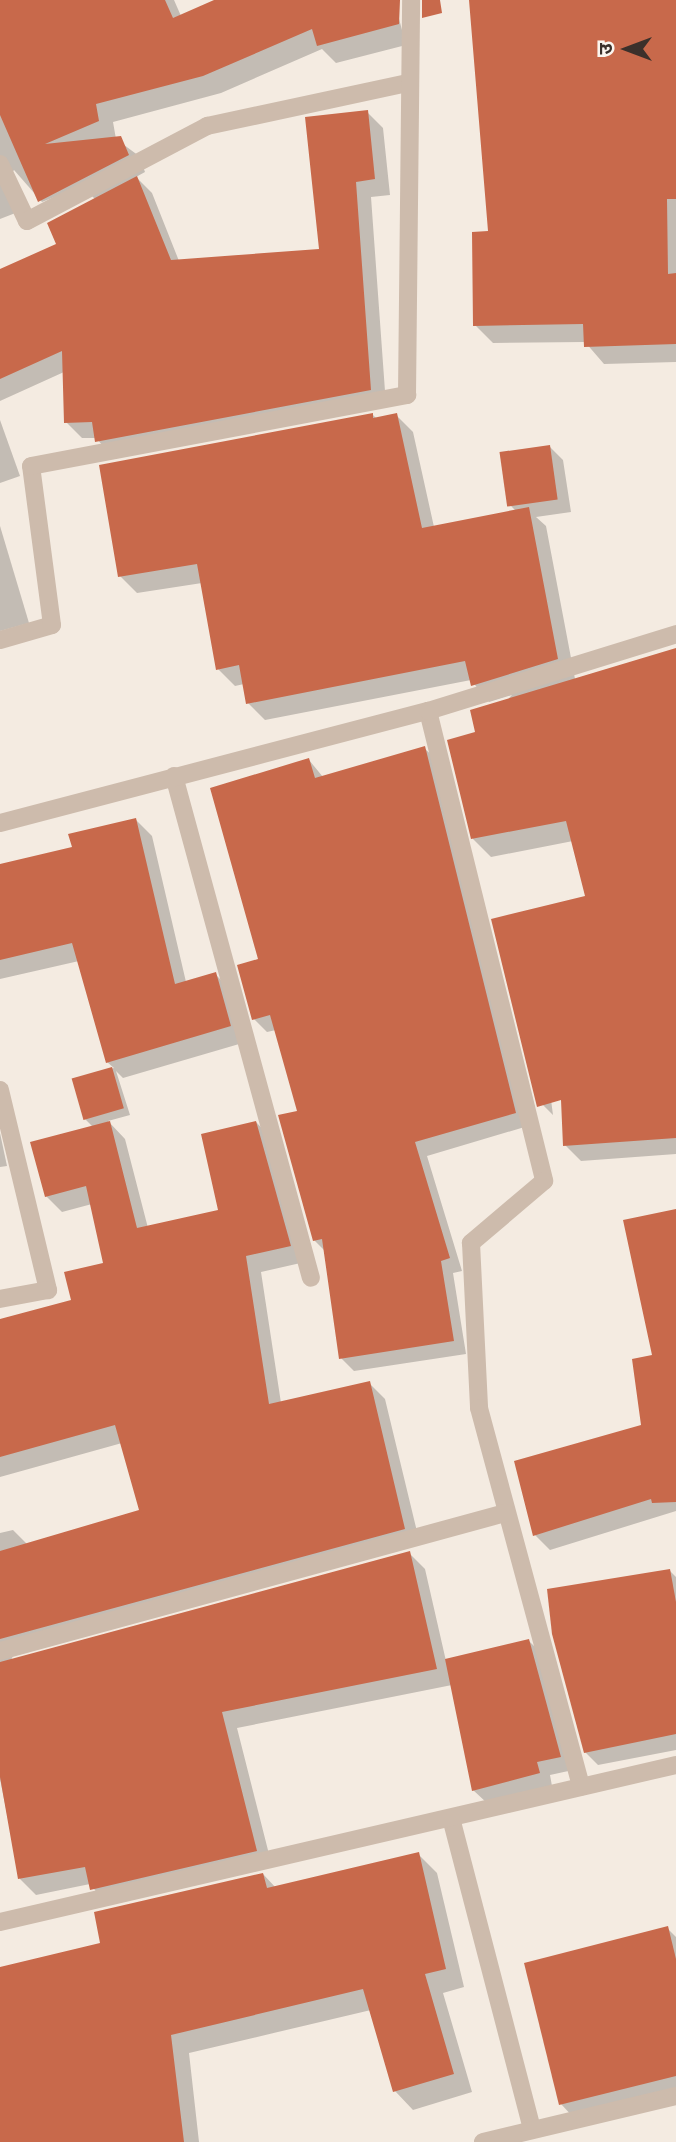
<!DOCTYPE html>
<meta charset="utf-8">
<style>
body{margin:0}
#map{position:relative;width:676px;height:2142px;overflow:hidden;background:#f4ebe1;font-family:Helvetica,"Noto Sans Devanagari",sans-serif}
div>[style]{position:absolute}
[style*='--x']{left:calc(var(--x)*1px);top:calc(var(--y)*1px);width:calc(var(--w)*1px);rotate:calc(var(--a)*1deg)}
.shadow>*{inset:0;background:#0003}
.building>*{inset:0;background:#c8694b;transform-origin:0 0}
.street>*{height:18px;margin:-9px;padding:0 9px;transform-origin:9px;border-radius:9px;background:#cdbbac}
span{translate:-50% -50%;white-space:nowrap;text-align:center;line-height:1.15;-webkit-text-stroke:7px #fbf5ee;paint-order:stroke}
.north{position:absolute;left:592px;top:14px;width:70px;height:70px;-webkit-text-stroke:5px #fbf5ee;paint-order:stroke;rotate:270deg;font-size:19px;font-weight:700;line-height:28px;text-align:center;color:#3b302b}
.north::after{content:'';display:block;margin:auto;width:24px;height:32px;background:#3b302b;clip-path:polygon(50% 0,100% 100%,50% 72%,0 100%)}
</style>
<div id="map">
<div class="shadow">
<div style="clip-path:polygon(31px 0,174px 0,181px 16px,218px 0,394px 0,406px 45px,336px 63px,322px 49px,221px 93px,113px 122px,116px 139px,139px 156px,145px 172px,136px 177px,152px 193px,179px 261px,321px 250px,367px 112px,383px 128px,390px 195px,371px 197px,386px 405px,113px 457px,96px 438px,82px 438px,66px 422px,64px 372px,0 401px,0 271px,97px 228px,96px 200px,82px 186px,42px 202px,14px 170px,6px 182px,18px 212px,0 219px,0 30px)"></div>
<div style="clip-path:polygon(471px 0,676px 0,676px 362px,604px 364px,585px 342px,493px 343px,475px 325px,490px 233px)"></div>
<div style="clip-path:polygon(373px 415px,377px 419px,396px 415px,413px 432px,434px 527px,516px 511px,510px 505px,550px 447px,563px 460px,571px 512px,536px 517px,546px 526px,575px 679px,676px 649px,676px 1044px,547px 1069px,553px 1115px,538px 1100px,588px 898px,573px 841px,491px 857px,473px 839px,477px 733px,512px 695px,489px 702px,471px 680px,265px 720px,248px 703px,244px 684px,235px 686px,218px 669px,202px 583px,137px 593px,120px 576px)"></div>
<div style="clip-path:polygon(0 420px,20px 476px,0 483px)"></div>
<div style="clip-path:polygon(0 526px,29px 623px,0 631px)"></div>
<div style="clip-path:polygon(424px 748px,438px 761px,528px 1126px,427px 1156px,462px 1271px,453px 1273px,466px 1354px,354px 1371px,341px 1358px,325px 1251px,314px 1240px,300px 1112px,276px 1030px,267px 1032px,254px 1019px,260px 960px,309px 760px,323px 777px)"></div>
<div style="clip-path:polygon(136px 820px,152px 836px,186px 982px,215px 974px,231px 990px,246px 1042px,123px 1078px,116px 1071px,130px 1115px,108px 1121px,125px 1139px,148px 1228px,220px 1211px,256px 1122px,272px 1139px,305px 1262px,261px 1272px,281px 1403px,369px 1383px,385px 1399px,420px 1544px,13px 1656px,10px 1662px,409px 1553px,425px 1569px,446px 1661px,529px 1641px,542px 1654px,573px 1770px,550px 1775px,552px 1786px,487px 1803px,473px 1790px,452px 1685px,237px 1728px,272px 1866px,107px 1905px,90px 1884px,36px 1895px,20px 1879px,0 1779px,0 1533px,13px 1530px,28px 1545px,141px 1512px,122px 1443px,0 1477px,0 1321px,73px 1302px,105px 1264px,92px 1204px,62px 1212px,46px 1196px,93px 1127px,85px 1119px,74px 1080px,114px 1068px,107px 1062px,79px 961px,0 979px,0 866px,74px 848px)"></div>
<div style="clip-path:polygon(676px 1084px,676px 1154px,581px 1161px,565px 1145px)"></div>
<div style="clip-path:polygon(0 1133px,7px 1166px,0 1167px)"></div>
<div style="clip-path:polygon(676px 1211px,676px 1511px,550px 1550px,535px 1535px,643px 1426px)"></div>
<div style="clip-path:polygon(670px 1571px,676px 1577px,676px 1750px,598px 1765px,585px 1752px)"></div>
<div style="clip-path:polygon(418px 1854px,437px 1873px,464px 1987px,443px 1993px,472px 2092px,413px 2110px,395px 2091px,371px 2010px,189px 2053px,199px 2142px,0 2142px,0 1969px,102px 1945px,263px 1874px,276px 1888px)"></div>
<div style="clip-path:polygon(667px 1928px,676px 1937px,676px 2092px,574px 2118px,561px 2104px)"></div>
</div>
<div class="building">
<div style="clip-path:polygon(0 0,165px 0,173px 18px,214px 0,400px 0,399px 24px,317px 46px,312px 29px,203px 76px,96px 104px,99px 121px,45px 144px,121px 136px,129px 155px,38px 202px,0 115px)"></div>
<div style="clip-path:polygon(422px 0,440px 0,442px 13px,422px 18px)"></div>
<div style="clip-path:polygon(469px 0,676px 0,676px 199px,667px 199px,668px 274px,676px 273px,676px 344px,584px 347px,583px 324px,473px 326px,472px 232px,488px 231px)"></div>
<div style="clip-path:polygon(368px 110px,375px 179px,356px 182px,371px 390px,95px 442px,92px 422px,64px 423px,62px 351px,0 379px,0 269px,56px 244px,47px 223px,137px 176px,171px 260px,319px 249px,305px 117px)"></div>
<div style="clip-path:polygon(373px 413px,373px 418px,397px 413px,422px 528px,529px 507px,558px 659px,471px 686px,465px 661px,246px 704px,239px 665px,216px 670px,197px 564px,118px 577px,99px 465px)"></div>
<div style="left:550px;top:445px;width:55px;height:51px;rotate:82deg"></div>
<div style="clip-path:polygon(676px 648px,676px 1138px,563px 1146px,561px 1100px,537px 1107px,491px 919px,585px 896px,566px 821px,471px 839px,447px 740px,475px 732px,470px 710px)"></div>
<div style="clip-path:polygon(425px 746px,516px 1113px,415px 1142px,450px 1258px,441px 1261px,454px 1341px,339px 1359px,322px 1239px,313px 1241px,278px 1115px,297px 1111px,270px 1015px,252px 1020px,237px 965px,258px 959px,210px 788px,309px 758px,315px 778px)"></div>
<div style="clip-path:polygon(136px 818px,175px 984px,216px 972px,231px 1026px,106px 1063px,72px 943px,0 960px,0 864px,72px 847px,68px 834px)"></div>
<div style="left:112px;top:1067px;width:43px;height:42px;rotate:74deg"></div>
<div style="clip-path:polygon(110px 1121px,137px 1228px,218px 1210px,201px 1134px,256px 1121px,291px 1246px,246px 1256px,269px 1404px,370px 1381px,405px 1529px,0 1639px,0 1551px,139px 1510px,115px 1425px,0 1457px,0 1319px,71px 1300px,64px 1272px,103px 1263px,86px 1186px,45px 1197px,30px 1142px)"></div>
<div style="clip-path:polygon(676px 1209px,676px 1502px,652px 1503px,651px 1499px,533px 1536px,514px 1461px,641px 1425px,632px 1359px,652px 1355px,623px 1220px)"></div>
<div style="clip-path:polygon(410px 1551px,437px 1669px,222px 1712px,257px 1851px,90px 1890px,85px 1867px,18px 1879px,0 1777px,0 1662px)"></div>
<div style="clip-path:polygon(670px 1569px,676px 1602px,676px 1734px,584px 1753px,552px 1634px,547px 1589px)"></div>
<div style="clip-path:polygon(529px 1639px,561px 1757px,537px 1762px,540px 1773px,472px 1791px,445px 1659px)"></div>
<div style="clip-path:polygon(419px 1852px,446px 1969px,425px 1974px,454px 2074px,393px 2092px,363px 1989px,171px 2035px,184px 2142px,0 2142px,0 1967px,100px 1943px,94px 1912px,263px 1873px,267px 1888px)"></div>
<div style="clip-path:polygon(668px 1926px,676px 1959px,676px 2076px,559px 2105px,524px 1963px)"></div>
</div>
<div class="street">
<div style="--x:0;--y:164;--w:63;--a:64.7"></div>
<div style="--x:27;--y:221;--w:204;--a:-27.8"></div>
<div style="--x:207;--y:126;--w:205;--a:-12.1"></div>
<div style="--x:0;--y:640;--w:54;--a:-16.1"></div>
<div style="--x:52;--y:625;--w:160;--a:-97.5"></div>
<div style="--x:31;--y:466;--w:383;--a:-10.7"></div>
<div style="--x:407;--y:395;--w:395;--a:-89.4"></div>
<div style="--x:428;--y:711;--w:484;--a:76.1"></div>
<div style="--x:544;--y:1181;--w:96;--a:139.7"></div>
<div style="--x:471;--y:1243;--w:165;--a:87.2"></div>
<div style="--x:479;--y:1408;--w:392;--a:74.9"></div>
<div style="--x:174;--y:776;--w:520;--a:74.74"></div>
<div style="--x:0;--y:823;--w:442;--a:-14.7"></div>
<div style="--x:428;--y:711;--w:260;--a:-17.2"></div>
<div style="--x:0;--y:1090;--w:206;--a:76.5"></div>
<div style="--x:48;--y:1290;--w:49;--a:169.4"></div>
<div style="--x:0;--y:1651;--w:524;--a:-15.28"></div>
<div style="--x:451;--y:1818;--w:322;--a:75.4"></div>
<div style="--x:0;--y:1922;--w:694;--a:-13.08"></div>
<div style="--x:483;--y:2142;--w:198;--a:-13.4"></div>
</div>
<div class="north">उ</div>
</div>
